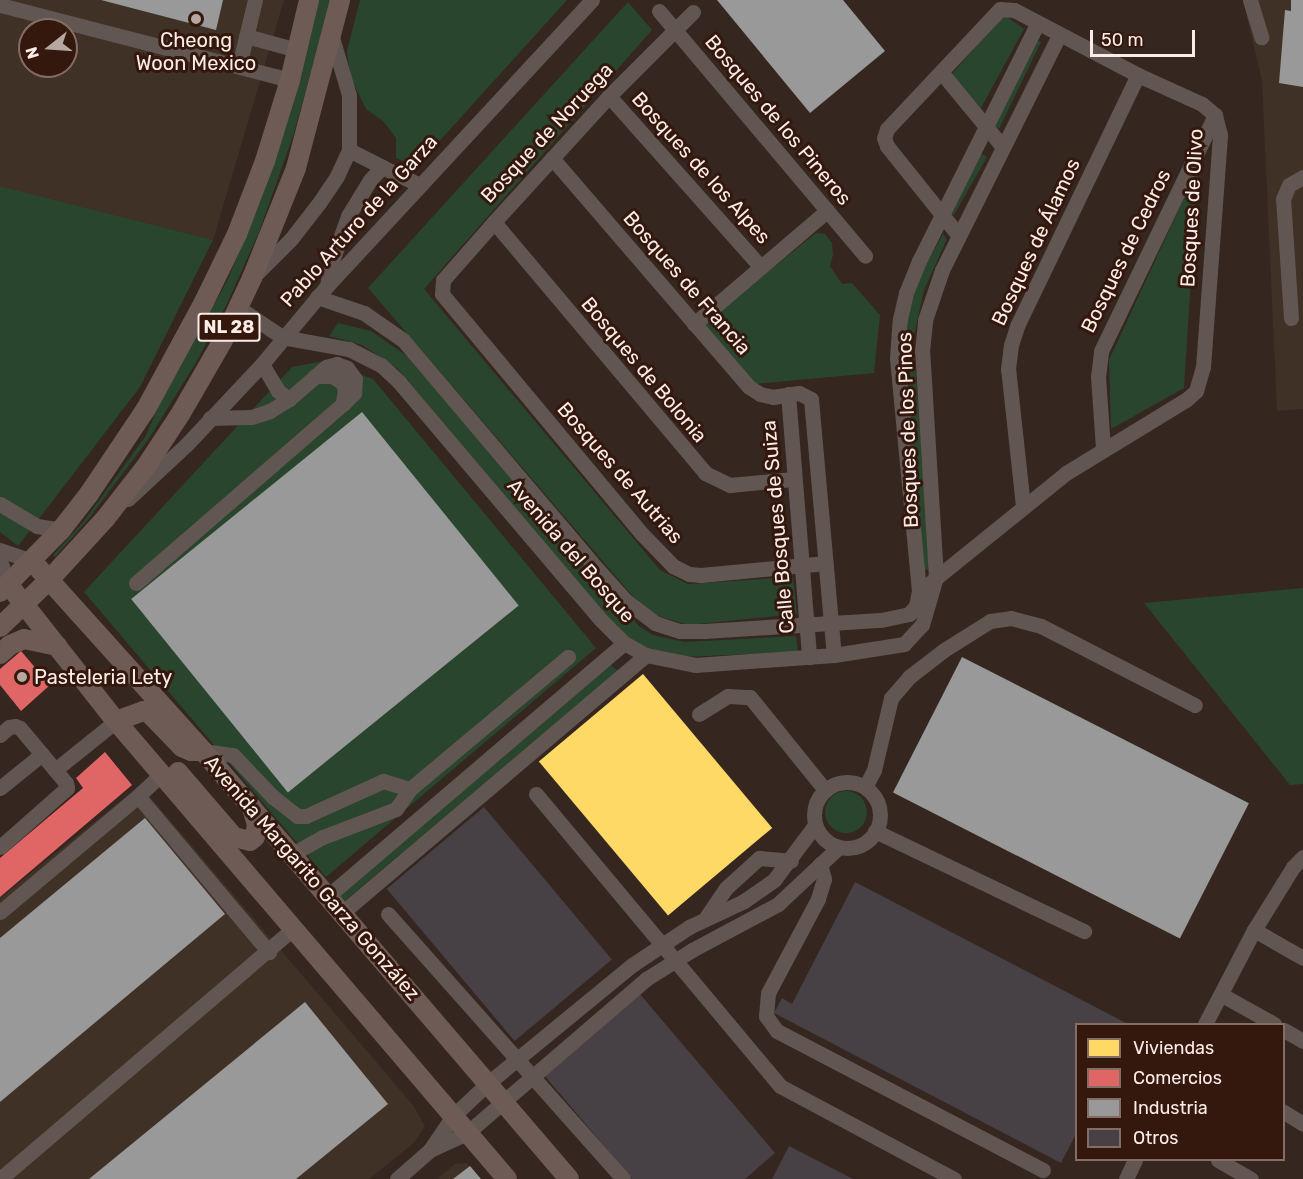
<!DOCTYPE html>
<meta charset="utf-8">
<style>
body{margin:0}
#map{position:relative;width:1303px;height:1179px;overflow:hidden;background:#352620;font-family:Rubik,sans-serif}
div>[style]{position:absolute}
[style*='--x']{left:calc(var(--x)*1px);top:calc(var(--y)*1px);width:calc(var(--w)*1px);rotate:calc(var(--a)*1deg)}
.industrial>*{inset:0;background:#403126}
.green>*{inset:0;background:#2a452d}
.round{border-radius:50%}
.homes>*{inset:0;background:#ffd966;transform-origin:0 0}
.shops>*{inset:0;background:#e06666}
.industry>*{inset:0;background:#999;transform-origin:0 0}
.building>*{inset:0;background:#474044;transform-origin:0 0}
.minor>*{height:15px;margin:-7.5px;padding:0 7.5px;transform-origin:7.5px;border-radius:7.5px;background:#625652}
.minor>.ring{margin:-7.5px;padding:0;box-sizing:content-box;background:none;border:15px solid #625652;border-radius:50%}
.major>*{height:20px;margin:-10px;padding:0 10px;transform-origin:10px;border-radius:10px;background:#6e5b55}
.dots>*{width:16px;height:16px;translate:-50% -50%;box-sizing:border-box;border:3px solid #34180e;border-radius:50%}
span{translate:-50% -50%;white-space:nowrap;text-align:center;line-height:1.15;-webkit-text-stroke:6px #34180e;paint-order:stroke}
.shield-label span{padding:2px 4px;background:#34180e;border:2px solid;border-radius:4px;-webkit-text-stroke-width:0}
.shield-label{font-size:18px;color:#fcece7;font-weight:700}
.poi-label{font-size:20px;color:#fcece7}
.left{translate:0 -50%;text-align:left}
.street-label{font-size:20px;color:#fcece7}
.legend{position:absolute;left:1075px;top:1023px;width:210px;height:138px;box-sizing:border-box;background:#34180e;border:2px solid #846d65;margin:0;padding:8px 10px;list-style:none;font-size:18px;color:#fcece7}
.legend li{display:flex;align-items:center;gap:12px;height:30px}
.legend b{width:30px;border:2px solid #846d65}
.north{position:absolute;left:18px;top:18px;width:60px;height:60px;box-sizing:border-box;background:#34180e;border:2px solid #846d65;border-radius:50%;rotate:253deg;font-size:16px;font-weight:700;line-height:24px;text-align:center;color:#fcece7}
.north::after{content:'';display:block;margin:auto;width:21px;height:27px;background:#b6a7a1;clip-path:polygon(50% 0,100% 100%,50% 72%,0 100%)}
.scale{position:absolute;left:1090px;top:30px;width:105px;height:27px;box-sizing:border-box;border:3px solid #fcece7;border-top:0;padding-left:8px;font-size:18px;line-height:21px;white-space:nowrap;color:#fcece7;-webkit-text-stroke:4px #34180e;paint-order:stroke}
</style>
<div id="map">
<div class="industrial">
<div style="clip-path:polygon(evenodd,0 0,284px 0,213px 240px,0 186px,0 0,30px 30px,66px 30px,66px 66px,30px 66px,30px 30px)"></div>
<div style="clip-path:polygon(1243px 0,1303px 0,1303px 409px,1277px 411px,1262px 81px)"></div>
<div style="clip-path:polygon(140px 785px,413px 1105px,425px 1126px,414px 1143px,369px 1179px,0 1179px,0 898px)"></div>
<div style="clip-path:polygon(467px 1163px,480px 1179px,437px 1179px,455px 1164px)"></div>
</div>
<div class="green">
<div style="clip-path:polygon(319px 0,331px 0,293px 136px,259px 232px,226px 306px,195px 364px,148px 440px,87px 521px,55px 557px,53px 555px,83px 522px,145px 437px,160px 403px,227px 281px,260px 202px,282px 138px)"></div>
<div style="clip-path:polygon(360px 0,567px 0,416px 167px,396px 158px,396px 138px,383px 121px,366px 109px,350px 76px,347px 51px)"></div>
<div style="clip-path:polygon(628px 2px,652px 30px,424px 289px,660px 570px,688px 584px,793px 577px,797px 614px,688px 625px,653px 614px,637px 601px,368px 288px)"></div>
<div style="clip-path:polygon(1004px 15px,1024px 29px,981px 108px,950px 76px)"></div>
<div style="clip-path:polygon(1034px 39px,1041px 42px,999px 129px,994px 125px)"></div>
<div style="clip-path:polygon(980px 153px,987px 157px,954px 215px,948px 212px)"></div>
<div style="clip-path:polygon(1198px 168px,1184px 388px,1111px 429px,1109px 360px)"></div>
<div style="clip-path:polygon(0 186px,213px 240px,140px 387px,18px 546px,0 532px)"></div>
<div style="clip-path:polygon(816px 233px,825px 234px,832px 243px,833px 255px,830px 266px,842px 284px,852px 283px,880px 315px,874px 373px,754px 384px,701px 326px)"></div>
<div style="clip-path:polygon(943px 234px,947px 239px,924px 290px,913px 340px,931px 566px,923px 573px,903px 364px,904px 339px,909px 310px,923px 270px)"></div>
<div style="clip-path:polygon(338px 323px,371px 331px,407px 356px,639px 626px,653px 635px,685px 642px,796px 636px,798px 652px,683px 657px,661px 654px,625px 638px,397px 368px,362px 345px,329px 336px)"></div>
<div style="clip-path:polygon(324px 361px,373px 379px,596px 648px,326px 877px,84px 592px,292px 367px)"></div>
<div style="clip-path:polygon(1303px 588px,1303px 784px,1290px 785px,1144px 603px)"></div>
<div style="clip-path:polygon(611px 665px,618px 671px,340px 905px,335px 899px)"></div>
<div class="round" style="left:825px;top:791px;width:42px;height:42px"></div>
</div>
<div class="homes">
<div style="left:643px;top:674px;width:201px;height:136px;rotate:50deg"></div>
</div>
<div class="shops">
<div style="clip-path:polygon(21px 651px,50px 685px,21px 711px,0 685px,0 669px)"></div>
<div style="clip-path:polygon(105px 752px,132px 785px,0 897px,0 858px,83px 788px,76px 778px)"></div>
</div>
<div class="industry">
<div style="clip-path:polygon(101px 0,223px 0,216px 30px)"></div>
<div style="clip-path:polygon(717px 0,843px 0,885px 51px,810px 113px)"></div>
<div style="clip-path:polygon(1291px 0,1303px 0,1303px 87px,1279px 83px,1285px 10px,1291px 11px)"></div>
<div style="left:362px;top:412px;width:249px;height:297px;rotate:51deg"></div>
<div style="left:962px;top:657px;width:322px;height:152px;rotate:27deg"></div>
<div style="clip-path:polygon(145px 818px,225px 914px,0 1102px,0 938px)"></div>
<div style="clip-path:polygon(305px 1002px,388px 1104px,296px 1179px,89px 1179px)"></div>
<div style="clip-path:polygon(470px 1166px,481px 1179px,453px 1179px)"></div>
</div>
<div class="building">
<div style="left:484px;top:807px;width:199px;height:127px;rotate:50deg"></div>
<div style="clip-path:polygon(855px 882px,1128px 1024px,1076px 1024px,1076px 1134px,1061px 1163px,774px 1013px,782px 998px,792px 1004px)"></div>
<div style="clip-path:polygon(639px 993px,775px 1153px,745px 1179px,632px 1179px,544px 1075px)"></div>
<div style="clip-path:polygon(789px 1146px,853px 1179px,772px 1179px)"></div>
</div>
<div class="minor">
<div style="--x:1250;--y:0;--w:39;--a:73"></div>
<div style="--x:0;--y:5;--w:300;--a:14.5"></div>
<div style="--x:659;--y:11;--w:320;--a:49.9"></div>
<div style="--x:693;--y:12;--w:119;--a:135"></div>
<div style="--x:609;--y:96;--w:171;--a:132.4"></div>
<div style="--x:494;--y:222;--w:77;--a:131.3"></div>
<div style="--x:443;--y:280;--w:14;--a:94"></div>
<div style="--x:442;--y:294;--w:312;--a:50.2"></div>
<div style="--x:642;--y:534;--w:45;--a:45.9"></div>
<div style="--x:673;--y:566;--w:18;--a:27"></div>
<div style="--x:689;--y:574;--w:12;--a:5"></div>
<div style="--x:701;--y:575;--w:125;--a:-5.5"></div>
<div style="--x:246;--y:36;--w:53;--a:15.4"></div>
<div style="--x:239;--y:66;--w:68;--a:-76.4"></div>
<div style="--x:941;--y:72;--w:96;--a:50.5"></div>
<div style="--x:609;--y:96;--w:229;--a:48.4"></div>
<div style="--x:349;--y:150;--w:37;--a:27"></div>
<div style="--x:552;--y:158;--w:302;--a:49.3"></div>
<div style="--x:749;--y:387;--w:13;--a:32"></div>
<div style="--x:760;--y:394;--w:13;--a:13"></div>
<div style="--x:773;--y:397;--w:26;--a:-9"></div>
<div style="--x:799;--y:393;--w:13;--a:27"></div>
<div style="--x:811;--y:399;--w:257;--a:84.9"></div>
<div style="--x:494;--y:222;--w:328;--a:49.9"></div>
<div style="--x:705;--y:473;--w:28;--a:26"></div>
<div style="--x:730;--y:485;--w:63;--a:-5.4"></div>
<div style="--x:254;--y:276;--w:52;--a:-45"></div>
<div style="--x:291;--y:239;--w:46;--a:-52.1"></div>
<div style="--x:319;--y:203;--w:32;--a:-56"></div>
<div style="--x:337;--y:176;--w:29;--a:-65"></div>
<div style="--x:349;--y:150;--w:55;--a:-90"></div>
<div style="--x:349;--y:95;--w:64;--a:-106.4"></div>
<div style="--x:327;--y:286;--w:22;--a:-80"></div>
<div style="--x:331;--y:264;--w:51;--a:-70.5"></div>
<div style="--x:348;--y:216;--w:42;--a:-58.6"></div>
<div style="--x:370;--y:180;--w:18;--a:-47"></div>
<div style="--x:382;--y:167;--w:42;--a:25.3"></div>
<div style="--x:317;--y:297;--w:50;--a:18.8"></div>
<div style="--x:364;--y:313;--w:47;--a:34.7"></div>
<div style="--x:403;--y:340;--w:291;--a:49.7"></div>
<div style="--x:591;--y:562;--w:52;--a:48.1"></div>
<div style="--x:626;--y:601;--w:36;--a:37"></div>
<div style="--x:655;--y:623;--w:26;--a:18"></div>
<div style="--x:680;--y:631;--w:24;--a:0"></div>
<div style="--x:704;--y:631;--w:177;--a:-3.6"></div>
<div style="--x:881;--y:620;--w:29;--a:-12"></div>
<div style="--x:909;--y:614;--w:11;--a:-49"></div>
<div style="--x:916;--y:606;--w:15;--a:-79"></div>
<div style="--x:919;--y:591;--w:234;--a:-95.4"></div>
<div style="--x:897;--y:358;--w:39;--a:-86"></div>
<div style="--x:900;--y:319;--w:27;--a:-77"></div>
<div style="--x:906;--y:293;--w:35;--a:-68"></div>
<div style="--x:919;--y:261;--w:265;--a:-63.5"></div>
<div style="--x:239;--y:308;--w:52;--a:34"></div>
<div style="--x:282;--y:337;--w:68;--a:10.2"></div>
<div style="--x:349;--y:349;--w:36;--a:27"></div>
<div style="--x:381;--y:365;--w:25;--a:43"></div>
<div style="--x:399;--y:382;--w:312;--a:49.7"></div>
<div style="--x:601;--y:620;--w:33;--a:45"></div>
<div style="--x:624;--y:643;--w:25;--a:29"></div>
<div style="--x:646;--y:655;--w:50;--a:11.5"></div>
<div style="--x:695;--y:665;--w:139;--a:-4.1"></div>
<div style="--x:834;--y:655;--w:71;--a:-8.9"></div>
<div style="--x:904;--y:644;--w:26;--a:-47"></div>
<div style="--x:922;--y:625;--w:50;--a:-73.7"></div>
<div style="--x:936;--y:577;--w:226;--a:-93.5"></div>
<div style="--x:922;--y:351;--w:31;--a:-84"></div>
<div style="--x:925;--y:320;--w:53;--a:-71.2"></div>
<div style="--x:942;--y:270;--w:263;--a:-63.5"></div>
<div style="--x:1291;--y:318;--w:119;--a:-93.8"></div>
<div style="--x:1283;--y:199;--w:15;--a:-67"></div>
<div style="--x:1289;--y:185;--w:16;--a:-30"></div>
<div style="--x:694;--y:324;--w:175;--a:-40.4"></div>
<div style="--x:262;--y:364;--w:31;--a:59"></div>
<div style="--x:278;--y:391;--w:14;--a:36"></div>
<div style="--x:315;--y:376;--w:17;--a:0"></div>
<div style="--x:332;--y:376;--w:12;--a:31"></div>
<div style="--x:342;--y:382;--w:8;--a:67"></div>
<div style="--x:345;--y:389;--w:15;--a:98"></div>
<div style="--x:788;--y:394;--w:264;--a:85.4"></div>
<div style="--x:1103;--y:448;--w:71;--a:-94"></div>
<div style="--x:1098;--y:377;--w:26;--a:-83"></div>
<div style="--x:1101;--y:351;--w:262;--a:-64.2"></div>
<div style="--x:128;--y:499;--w:81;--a:-43"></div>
<div style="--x:187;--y:444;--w:110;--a:-46.8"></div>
<div style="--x:262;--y:364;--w:102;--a:-50.2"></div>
<div style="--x:327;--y:286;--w:390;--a:-47.2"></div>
<div style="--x:0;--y:504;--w:43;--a:30.7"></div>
<div style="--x:37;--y:526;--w:24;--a:9"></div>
<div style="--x:1023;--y:506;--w:138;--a:-96.2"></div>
<div style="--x:1008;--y:369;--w:24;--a:-83"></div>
<div style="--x:1011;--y:345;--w:22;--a:-72"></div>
<div style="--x:1018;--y:324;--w:276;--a:-64.3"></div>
<div style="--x:0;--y:550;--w:34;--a:19"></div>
<div style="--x:0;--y:560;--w:25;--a:72"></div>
<div style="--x:931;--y:582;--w:174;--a:-38.9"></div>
<div style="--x:1066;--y:473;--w:142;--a:-31.4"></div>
<div style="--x:1187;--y:399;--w:12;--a:-42"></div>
<div style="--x:1196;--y:391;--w:25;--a:-74"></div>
<div style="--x:1203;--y:367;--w:233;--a:-85.8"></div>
<div style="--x:1220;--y:135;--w:21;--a:-104"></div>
<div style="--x:1215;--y:115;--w:17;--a:-140"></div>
<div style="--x:1202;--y:104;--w:70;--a:-155.6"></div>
<div style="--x:1138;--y:75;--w:140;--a:-152.3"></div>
<div style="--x:1014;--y:10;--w:14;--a:-176"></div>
<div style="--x:1000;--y:9;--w:165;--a:133.3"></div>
<div style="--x:887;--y:129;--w:9;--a:108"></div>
<div style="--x:884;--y:138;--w:9;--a:69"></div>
<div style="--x:887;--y:146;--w:115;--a:51.3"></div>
<div style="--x:136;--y:583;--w:274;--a:-40.9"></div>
<div style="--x:343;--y:404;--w:16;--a:-45"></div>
<div style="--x:354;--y:393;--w:14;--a:-86"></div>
<div style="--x:355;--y:379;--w:14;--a:-126"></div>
<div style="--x:347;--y:368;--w:11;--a:-158"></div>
<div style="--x:337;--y:364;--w:11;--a:165"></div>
<div style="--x:326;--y:367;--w:49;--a:139.1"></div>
<div style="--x:289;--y:399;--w:22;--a:148"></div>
<div style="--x:270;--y:411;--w:20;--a:162"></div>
<div style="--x:251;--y:417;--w:41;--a:178.6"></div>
<div style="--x:699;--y:714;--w:34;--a:-32"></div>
<div style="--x:728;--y:696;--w:22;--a:3"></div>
<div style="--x:750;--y:697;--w:119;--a:51.1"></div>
<div style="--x:0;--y:735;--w:12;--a:-42"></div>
<div style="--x:9;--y:727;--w:6;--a:-9"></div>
<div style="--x:15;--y:726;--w:5;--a:22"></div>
<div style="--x:20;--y:728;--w:72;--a:50.1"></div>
<div style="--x:66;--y:783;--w:5;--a:79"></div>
<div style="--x:67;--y:788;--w:89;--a:138.6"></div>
<div style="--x:203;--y:751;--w:30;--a:8"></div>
<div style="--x:233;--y:755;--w:58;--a:46.4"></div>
<div style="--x:273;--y:797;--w:31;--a:38"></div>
<div style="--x:297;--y:816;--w:9;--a:0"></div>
<div style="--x:306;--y:816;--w:85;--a:-24.4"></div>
<div style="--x:383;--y:781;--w:28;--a:17"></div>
<div style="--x:55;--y:770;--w:78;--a:-38.8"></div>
<div class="ring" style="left:814px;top:782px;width:51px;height:51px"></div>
<div style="--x:865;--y:787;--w:19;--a:-62"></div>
<div style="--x:874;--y:770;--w:74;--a:-76.7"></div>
<div style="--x:891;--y:698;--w:28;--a:-49"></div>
<div style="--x:909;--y:677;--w:44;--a:-37.6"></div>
<div style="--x:944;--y:650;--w:54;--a:-32.2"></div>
<div style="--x:990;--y:621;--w:21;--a:-8"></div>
<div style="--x:1011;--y:618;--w:31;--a:15"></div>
<div style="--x:1041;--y:626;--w:173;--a:27.2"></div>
<div style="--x:0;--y:788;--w:54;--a:-39"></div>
<div style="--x:536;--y:794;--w:381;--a:50.1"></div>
<div style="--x:780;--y:1086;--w:197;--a:28.1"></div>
<div style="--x:138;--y:796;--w:33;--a:-43"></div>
<div style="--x:875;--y:831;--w:232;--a:25.6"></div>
<div style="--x:292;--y:854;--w:35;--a:-29"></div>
<div style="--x:323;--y:837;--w:78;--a:-21"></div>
<div style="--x:396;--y:809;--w:24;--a:-55"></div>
<div style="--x:410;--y:789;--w:206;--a:-39.9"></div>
<div style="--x:820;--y:864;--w:16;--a:75"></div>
<div style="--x:824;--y:879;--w:21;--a:107"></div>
<div style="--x:818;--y:899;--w:106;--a:118"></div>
<div style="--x:768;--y:993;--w:23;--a:95"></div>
<div style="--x:766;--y:1016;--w:19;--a:54"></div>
<div style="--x:777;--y:1031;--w:300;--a:27.6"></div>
<div style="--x:328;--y:896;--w:389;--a:-40.5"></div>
<div style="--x:0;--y:912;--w:180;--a:-40"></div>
<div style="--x:138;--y:796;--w:204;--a:50"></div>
<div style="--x:343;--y:912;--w:397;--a:-40.3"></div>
<div style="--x:388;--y:914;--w:354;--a:48.4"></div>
<div style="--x:705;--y:919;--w:37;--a:-56"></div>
<div style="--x:726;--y:888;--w:45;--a:-42.3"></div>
<div style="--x:759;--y:858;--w:32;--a:5"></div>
<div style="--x:1254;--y:930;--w:56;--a:29.7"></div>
<div style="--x:1222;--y:995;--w:60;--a:29.1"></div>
<div style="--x:1205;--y:1024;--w:106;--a:-62.5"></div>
<div style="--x:1254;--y:930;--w:74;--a:-58.2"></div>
<div style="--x:1293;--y:867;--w:14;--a:-45"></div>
<div style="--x:1284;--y:1030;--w:22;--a:30"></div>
<div style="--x:1284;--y:1112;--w:22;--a:32"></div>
<div style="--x:430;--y:1150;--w:41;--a:-24.7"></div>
<div style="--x:467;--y:1133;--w:236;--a:-40.7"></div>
<div style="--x:646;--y:979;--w:54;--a:-32.2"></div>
<div style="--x:692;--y:950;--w:98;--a:-28.1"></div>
<div style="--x:778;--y:904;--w:83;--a:-43.1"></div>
<div style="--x:1218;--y:1160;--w:38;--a:30"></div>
<div style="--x:0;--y:1179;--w:387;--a:-40.5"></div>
<div style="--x:397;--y:1179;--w:44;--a:-41.3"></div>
<div style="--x:430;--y:1150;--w:41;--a:-55.9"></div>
<div style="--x:453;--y:1116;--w:47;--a:-43.3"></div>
<div style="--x:487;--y:1084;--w:188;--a:-39.4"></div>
<div style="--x:632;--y:965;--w:69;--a:-33.7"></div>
<div style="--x:689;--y:927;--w:61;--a:-25.3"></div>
<div style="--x:744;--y:901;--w:37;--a:-35"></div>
<div style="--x:774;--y:880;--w:69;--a:-53.3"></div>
<div style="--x:1126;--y:1179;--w:21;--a:-65"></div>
</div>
<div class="major">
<div style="--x:32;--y:561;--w:256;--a:48"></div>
<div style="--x:203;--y:751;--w:563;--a:49.46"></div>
<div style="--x:8;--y:584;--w:174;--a:51.8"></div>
<div style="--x:116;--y:721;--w:602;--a:49.51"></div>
<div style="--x:0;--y:592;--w:87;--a:-45.5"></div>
<div style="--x:61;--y:530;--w:46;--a:-52.1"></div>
<div style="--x:89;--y:494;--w:102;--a:-56.2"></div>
<div style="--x:146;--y:409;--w:122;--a:-61.5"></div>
<div style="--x:204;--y:302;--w:76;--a:-64.1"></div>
<div style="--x:237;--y:234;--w:78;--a:-69"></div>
<div style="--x:265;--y:161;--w:85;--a:-72.8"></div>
<div style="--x:290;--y:80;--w:82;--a:-76.6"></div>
<div style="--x:0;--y:627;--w:69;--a:-43.8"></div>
<div style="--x:50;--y:579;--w:81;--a:-47.5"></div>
<div style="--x:105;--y:519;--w:68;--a:-52.1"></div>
<div style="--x:147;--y:465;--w:62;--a:-56.8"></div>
<div style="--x:181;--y:413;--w:82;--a:-60"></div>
<div style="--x:222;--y:342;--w:71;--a:-64.9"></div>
<div style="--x:252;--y:278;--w:118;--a:-68.2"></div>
<div style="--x:296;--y:168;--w:174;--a:-75.3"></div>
<div style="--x:0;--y:654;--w:13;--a:-42"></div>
<div style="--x:10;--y:645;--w:15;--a:-23"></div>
<div style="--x:24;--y:639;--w:34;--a:12"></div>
<div style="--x:116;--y:721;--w:29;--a:-20"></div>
<div style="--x:143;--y:711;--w:8;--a:23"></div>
<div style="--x:150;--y:714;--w:46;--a:45.9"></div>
<div style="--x:182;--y:747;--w:10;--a:24"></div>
<div style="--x:191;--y:751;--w:12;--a:0"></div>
<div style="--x:178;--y:772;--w:86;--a:49.3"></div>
<div style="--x:234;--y:837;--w:16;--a:14"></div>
<div style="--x:250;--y:841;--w:6;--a:-39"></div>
<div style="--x:255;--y:837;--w:12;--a:-81"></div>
<div style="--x:257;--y:825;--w:18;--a:-106"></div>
</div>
<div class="dots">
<div style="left:196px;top:19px;background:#b6a7a1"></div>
<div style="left:22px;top:677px;background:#b6a7a1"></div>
</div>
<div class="shield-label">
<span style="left:229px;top:327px">NL 28</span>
</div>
<div class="poi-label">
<span style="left:196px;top:52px">Cheong<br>Woon Mexico</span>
<span class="left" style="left:34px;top:677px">Pasteleria Lety</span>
</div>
<div class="street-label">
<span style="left:778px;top:120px;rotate:50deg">Bosques de los Pineros</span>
<span style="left:547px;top:133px;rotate:-47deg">Bosque de Noruega</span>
<span style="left:701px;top:168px;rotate:48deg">Bosques de los Alpes</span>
<span style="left:1192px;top:208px;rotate:-87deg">Bosques de Olivo</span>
<span style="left:359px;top:221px;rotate:-48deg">Pablo Arturo de la Garza</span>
<span style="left:1036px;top:242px;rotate:-65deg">Bosques de Álamos</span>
<span style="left:1126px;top:251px;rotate:-64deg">Bosques de Cedros</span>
<span style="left:687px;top:283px;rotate:49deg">Bosques de Francia</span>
<span style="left:644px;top:370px;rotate:50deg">Bosques de Bolonia</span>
<span style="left:908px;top:430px;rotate:-92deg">Bosques de los Pinos</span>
<span style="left:620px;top:473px;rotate:49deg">Bosques de Autrias</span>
<span style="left:778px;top:527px;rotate:-95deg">Calle Bosques de Suiza</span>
<span style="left:571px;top:551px;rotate:49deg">Avenida del Bosque</span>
<span style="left:312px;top:878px;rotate:49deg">Avenida Margarito Garza González</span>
</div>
<ul class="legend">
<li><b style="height:16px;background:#ffd966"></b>Viviendas</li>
<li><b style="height:16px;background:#e06666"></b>Comercios</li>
<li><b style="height:16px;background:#999"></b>Industria</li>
<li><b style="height:16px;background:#474044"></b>Otros</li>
</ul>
<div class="north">N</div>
<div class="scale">50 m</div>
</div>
